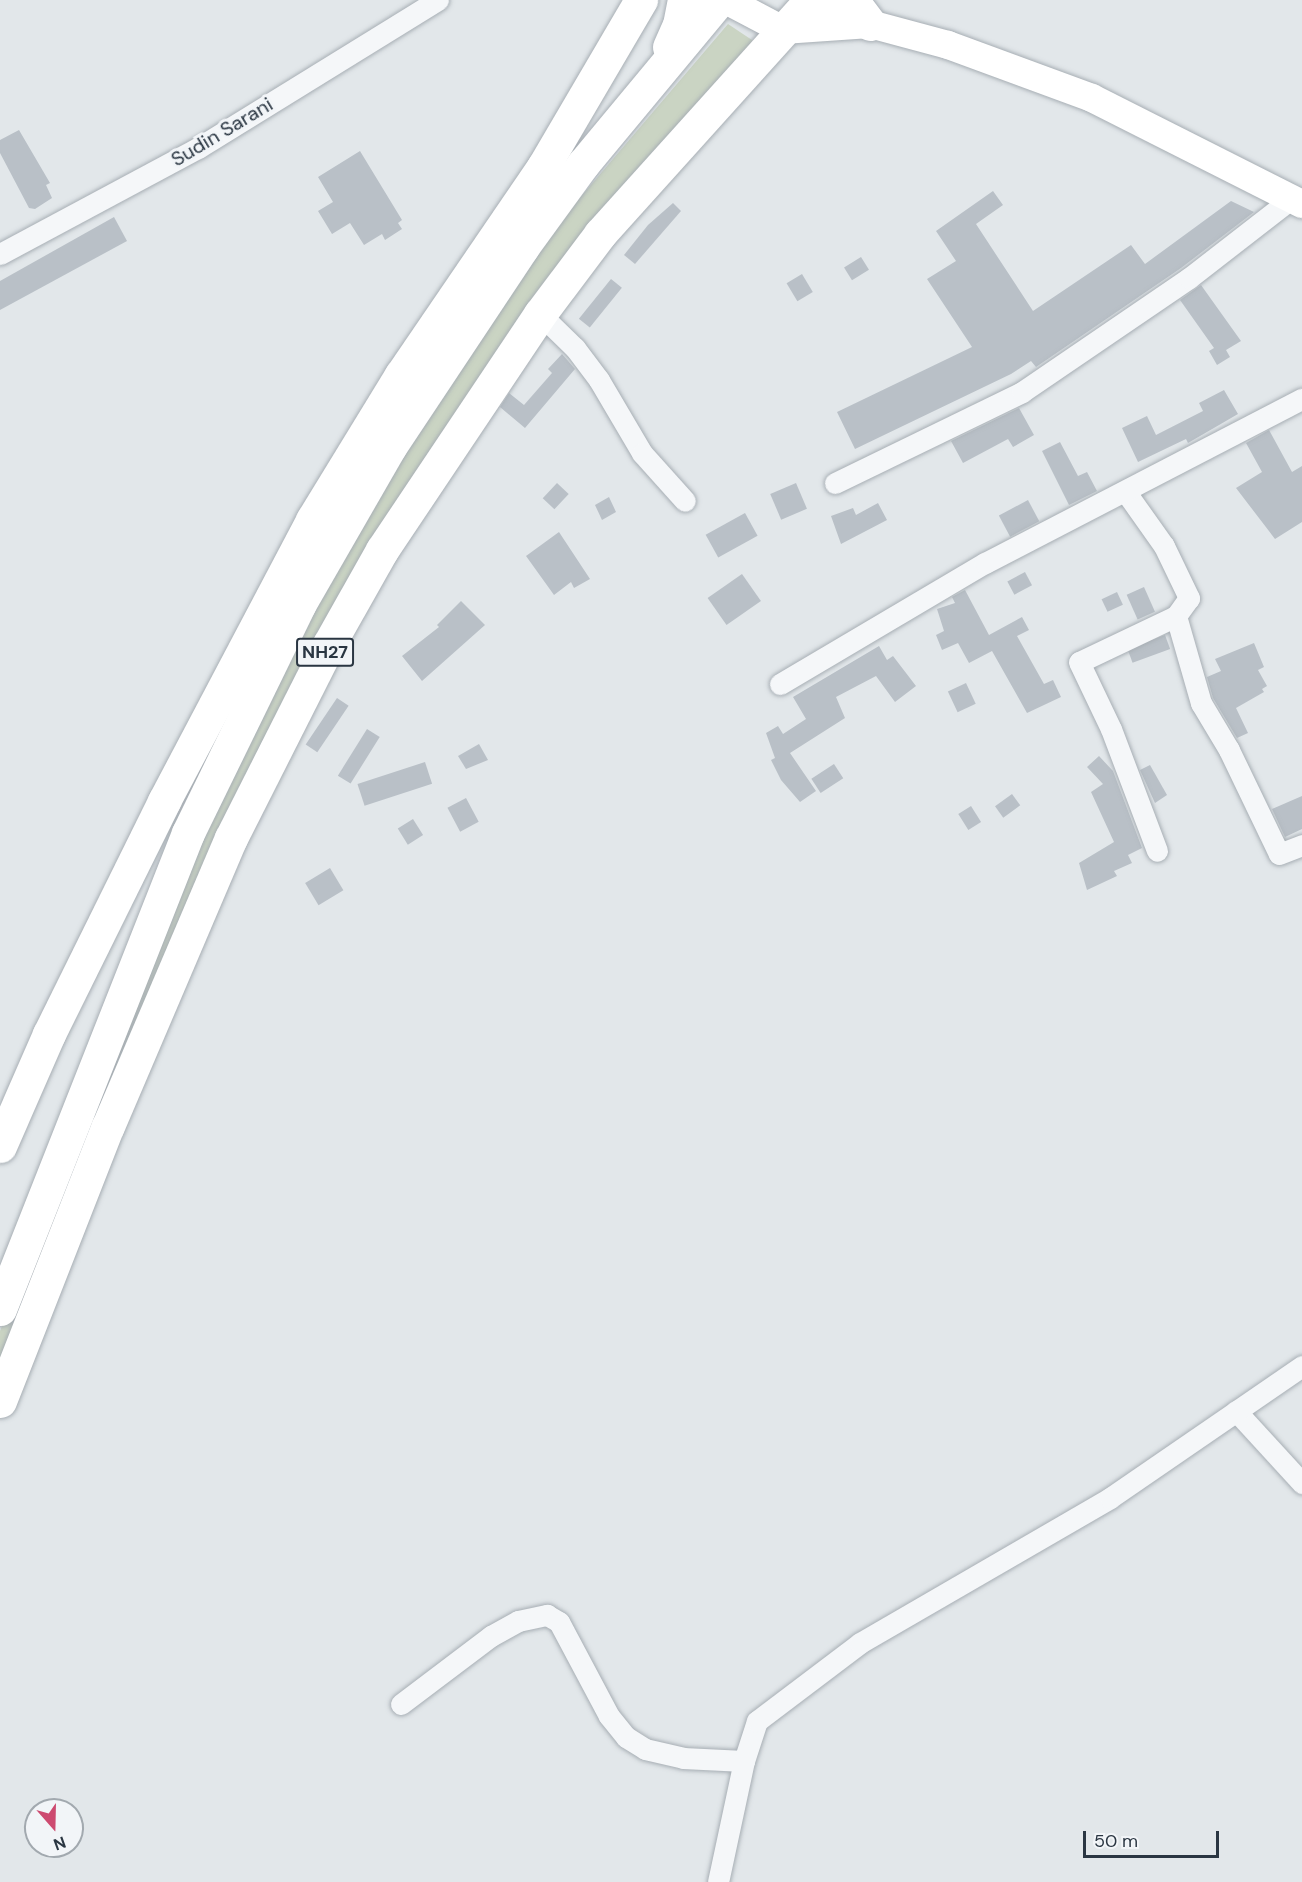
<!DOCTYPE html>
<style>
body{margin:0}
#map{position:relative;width:1302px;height:1882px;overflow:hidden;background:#e2e7ea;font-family:"DM Sans",sans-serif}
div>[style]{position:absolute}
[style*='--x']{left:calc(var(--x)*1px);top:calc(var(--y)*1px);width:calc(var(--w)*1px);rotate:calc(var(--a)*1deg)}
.green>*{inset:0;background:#cad4c3}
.building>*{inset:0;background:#b9c0c7;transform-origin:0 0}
.roads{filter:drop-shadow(0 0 2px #a7aeb4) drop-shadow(0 0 2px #a7aeb4)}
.street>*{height:21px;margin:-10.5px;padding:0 10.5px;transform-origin:10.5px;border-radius:10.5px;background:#f5f7f9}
.secondary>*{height:28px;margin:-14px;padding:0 14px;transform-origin:14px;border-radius:14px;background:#fff}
.highway>*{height:33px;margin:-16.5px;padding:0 16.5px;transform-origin:16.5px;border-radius:16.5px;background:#fff}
span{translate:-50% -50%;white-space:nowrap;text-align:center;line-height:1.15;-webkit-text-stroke:6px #f2f5f8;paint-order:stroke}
.shield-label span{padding:2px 4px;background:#f2f5f8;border:2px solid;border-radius:4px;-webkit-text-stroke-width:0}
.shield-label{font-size:18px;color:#2a3642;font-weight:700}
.street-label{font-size:20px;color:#2a3642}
.north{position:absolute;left:24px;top:1798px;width:60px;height:60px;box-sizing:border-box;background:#f2f5f8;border:2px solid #a2a9af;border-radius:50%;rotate:160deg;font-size:16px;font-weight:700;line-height:24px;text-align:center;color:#2a3642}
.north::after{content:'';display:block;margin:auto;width:21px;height:27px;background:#cd4a70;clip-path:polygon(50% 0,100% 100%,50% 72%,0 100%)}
.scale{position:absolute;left:1083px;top:1831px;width:136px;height:27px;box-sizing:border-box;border:3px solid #2a3642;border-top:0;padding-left:8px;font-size:18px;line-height:21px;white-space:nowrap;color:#2a3642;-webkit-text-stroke:4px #f2f5f8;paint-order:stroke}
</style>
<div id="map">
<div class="green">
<div style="clip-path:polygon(728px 24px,755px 42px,385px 522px,0 1374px,0 1331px,189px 852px,364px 509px,538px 247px)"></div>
</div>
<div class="building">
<div style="clip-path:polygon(19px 130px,50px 183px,46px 185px,52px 198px,35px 209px,29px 208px,0 153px,0 140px)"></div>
<div style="clip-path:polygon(360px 151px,402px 220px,398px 223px,402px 229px,385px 240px,382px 234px,364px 245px,350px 223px,332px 234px,318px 211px,333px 202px,318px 177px)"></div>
<div style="clip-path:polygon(993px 191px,1003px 205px,976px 224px,1033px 311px,1131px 245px,1145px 264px,1231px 201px,1254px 212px,1181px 268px,1036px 367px,1031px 361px,1011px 374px,855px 449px,837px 412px,972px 347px,927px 279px,956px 261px,936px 231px)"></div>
<div style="clip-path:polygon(673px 203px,681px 211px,635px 264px,624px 255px,648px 225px)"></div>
<div style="clip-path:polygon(114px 217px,127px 241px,0 310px,0 281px)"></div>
<div style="left:861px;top:257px;width:15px;height:20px;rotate:58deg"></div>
<div style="left:802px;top:274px;width:21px;height:18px;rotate:59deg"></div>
<div style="left:611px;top:279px;width:14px;height:51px;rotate:39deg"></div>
<div style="clip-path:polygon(1201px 285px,1241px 341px,1226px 350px,1230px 357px,1217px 365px,1209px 351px,1214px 348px,1180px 300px)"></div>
<div style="clip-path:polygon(562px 354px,575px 369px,525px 428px,500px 407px,509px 393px,524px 405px,552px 373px,548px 369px)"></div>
<div style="clip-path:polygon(1224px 390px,1238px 414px,1188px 443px,1186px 439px,1138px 462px,1122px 428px,1147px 416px,1156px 435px,1203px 411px,1199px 403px)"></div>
<div style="clip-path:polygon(1019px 408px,1034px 435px,1013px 447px,1008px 439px,963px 463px,951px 441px)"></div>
<div style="clip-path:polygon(1269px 430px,1292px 472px,1302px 466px,1302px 522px,1275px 539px,1236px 488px,1262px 472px,1246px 443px)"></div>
<div style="clip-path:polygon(1060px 442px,1078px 476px,1087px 472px,1097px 491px,1069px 505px,1042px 451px)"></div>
<div style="left:557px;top:483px;width:16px;height:21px;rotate:43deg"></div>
<div style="left:796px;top:483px;width:28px;height:28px;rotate:67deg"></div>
<div style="clip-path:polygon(609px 497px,616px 512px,602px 520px,595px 505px)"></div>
<div style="left:1028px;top:500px;width:24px;height:33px;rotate:62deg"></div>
<div style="clip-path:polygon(878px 503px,887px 520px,841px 544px,831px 516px,853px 508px,856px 515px)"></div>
<div style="left:745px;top:513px;width:26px;height:45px;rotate:61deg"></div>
<div style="clip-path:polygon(559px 532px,590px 579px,574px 588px,571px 582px,554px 595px,526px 556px)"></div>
<div style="left:1025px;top:572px;width:15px;height:20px;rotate:62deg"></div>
<div style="left:742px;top:574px;width:33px;height:42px;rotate:55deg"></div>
<div style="left:1144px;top:587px;width:27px;height:19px;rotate:66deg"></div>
<div style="clip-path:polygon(965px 590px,989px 635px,1022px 617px,1029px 630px,1017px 636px,1044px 684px,1053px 680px,1061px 697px,1027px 713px,992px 651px,969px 663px,958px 643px,942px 650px,936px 635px,944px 631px,937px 609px,955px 603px,952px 597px)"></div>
<div style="left:1117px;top:592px;width:14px;height:17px;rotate:65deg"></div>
<div style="clip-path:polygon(461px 601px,485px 625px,422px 681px,402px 656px,439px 627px,437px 625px)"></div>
<div style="left:1165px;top:635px;width:15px;height:40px;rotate:70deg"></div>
<div style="clip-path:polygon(1254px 643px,1264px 667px,1258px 670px,1267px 686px,1262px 689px,1264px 692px,1236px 708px,1248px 733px,1237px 738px,1213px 698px,1207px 677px,1221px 671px,1215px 659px)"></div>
<div style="clip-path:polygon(879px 646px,887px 660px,893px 656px,916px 686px,895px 702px,876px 676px,836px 697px,845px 718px,790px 753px,816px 791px,800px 802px,781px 780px,771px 760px,775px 758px,766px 733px,778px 726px,783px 734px,806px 719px,793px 697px)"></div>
<div style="left:966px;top:683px;width:23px;height:20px;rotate:65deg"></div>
<div style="left:337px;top:698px;width:14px;height:56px;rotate:34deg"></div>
<div style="left:367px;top:729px;width:15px;height:55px;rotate:32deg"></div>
<div style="clip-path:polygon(479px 744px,488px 760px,466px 769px,458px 756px)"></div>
<div style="clip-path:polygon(1099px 756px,1113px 771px,1142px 848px,1128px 855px,1132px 863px,1114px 871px,1117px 876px,1087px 890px,1079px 863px,1114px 842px,1091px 792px,1103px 784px,1087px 767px)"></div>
<div style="left:425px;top:762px;width:23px;height:71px;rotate:72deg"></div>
<div style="left:834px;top:764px;width:17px;height:27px;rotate:57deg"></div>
<div style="clip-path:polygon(1150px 765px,1167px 795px,1155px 803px,1140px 770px)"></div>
<div style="left:1012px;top:794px;width:14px;height:21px;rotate:54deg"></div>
<div style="clip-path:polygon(1302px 796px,1302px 829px,1285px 837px,1272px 809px)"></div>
<div style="left:466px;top:798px;width:27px;height:21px;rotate:62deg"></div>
<div style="left:971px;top:806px;width:19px;height:15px;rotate:58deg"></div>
<div style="left:413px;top:819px;width:19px;height:18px;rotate:58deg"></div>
<div style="left:330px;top:868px;width:26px;height:29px;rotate:59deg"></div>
</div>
<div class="roads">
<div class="street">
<div style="--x:0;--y:254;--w:225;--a:-28.2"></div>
<div style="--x:198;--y:148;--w:282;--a:-31.7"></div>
<div style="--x:540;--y:314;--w:49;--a:44.2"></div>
<div style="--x:575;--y:348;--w:40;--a:53"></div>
<div style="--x:599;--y:380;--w:85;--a:59.5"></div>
<div style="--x:642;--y:453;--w:64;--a:48.1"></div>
<div style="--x:835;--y:483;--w:208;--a:-25.9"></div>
<div style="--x:1022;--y:392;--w:202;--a:-34.3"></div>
<div style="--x:1189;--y:278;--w:129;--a:-37.8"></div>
<div style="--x:1125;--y:491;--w:67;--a:54.7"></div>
<div style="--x:1164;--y:546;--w:58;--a:64.3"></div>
<div style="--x:1189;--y:598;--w:22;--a:126"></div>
<div style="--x:1176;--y:616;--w:107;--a:154.6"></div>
<div style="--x:1079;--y:662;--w:74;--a:64.5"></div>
<div style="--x:1111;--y:729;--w:130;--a:69.3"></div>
<div style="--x:1176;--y:616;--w:91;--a:74"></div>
<div style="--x:1201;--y:703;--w:55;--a:59.2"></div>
<div style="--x:1229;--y:750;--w:115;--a:64.3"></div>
<div style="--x:1279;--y:854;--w:25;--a:-21"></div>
<div style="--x:780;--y:684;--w:238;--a:-30.6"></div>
<div style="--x:985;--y:563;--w:357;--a:-27.4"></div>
<div style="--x:1236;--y:1411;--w:98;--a:47.5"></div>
<div style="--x:401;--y:1704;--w:113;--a:-37.1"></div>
<div style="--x:491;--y:1636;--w:31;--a:-29"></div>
<div style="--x:518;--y:1621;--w:30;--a:-12"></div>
<div style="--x:547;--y:1615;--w:14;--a:30"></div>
<div style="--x:559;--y:1622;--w:106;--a:62"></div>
<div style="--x:609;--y:1716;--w:27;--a:51"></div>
<div style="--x:626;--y:1737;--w:22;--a:32"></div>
<div style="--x:645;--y:1749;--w:39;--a:13"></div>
<div style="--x:683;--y:1758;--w:61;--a:2.8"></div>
<div style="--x:718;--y:1882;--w:124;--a:-77.9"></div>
<div style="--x:744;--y:1761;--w:42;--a:-72"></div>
<div style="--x:757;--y:1721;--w:129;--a:-37.1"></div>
<div style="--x:860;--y:1643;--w:289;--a:-30.1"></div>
<div style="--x:1110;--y:1498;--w:233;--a:-34.5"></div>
</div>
<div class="secondary">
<div style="--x:726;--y:0;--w:64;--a:27.8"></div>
<div style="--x:783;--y:30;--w:87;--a:-3.9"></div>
<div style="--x:823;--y:0;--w:53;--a:27.1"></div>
<div style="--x:870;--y:24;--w:81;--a:15.1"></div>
<div style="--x:948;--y:45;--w:153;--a:20.2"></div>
<div style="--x:1092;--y:98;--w:235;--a:26.8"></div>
</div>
<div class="highway">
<div style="--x:852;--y:0;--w:30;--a:53"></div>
<div style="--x:669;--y:47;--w:24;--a:-66"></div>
<div style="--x:679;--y:25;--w:25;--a:-79"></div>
<div style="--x:0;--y:1146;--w:122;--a:-66.4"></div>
<div style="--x:49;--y:1034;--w:260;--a:-63.7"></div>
<div style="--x:164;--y:801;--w:318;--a:-62.2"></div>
<div style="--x:312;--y:520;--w:170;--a:-58.5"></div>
<div style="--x:401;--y:375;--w:252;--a:-55.7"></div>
<div style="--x:543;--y:167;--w:194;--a:-59.6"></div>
<div style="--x:0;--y:1309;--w:512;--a:-68.45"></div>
<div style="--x:188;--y:833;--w:254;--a:-64"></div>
<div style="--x:299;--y:605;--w:182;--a:-60.1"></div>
<div style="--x:390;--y:447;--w:239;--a:-56.4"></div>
<div style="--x:522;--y:248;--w:104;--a:-54"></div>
<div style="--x:583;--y:164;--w:213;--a:-50.3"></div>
<div style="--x:0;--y:1401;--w:295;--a:-68.6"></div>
<div style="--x:108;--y:1126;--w:313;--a:-66.9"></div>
<div style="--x:231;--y:838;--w:217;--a:-63.2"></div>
<div style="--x:329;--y:644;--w:108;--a:-60.6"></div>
<div style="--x:382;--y:550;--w:284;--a:-56.2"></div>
<div style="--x:540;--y:314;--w:100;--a:-53.1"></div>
<div style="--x:600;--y:234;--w:315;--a:-48"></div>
</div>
</div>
<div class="shield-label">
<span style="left:325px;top:652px">NH27</span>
</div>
<div class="street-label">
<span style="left:222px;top:132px;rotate:-31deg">Sudin Sarani</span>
</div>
<div class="north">N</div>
<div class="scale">50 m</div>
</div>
